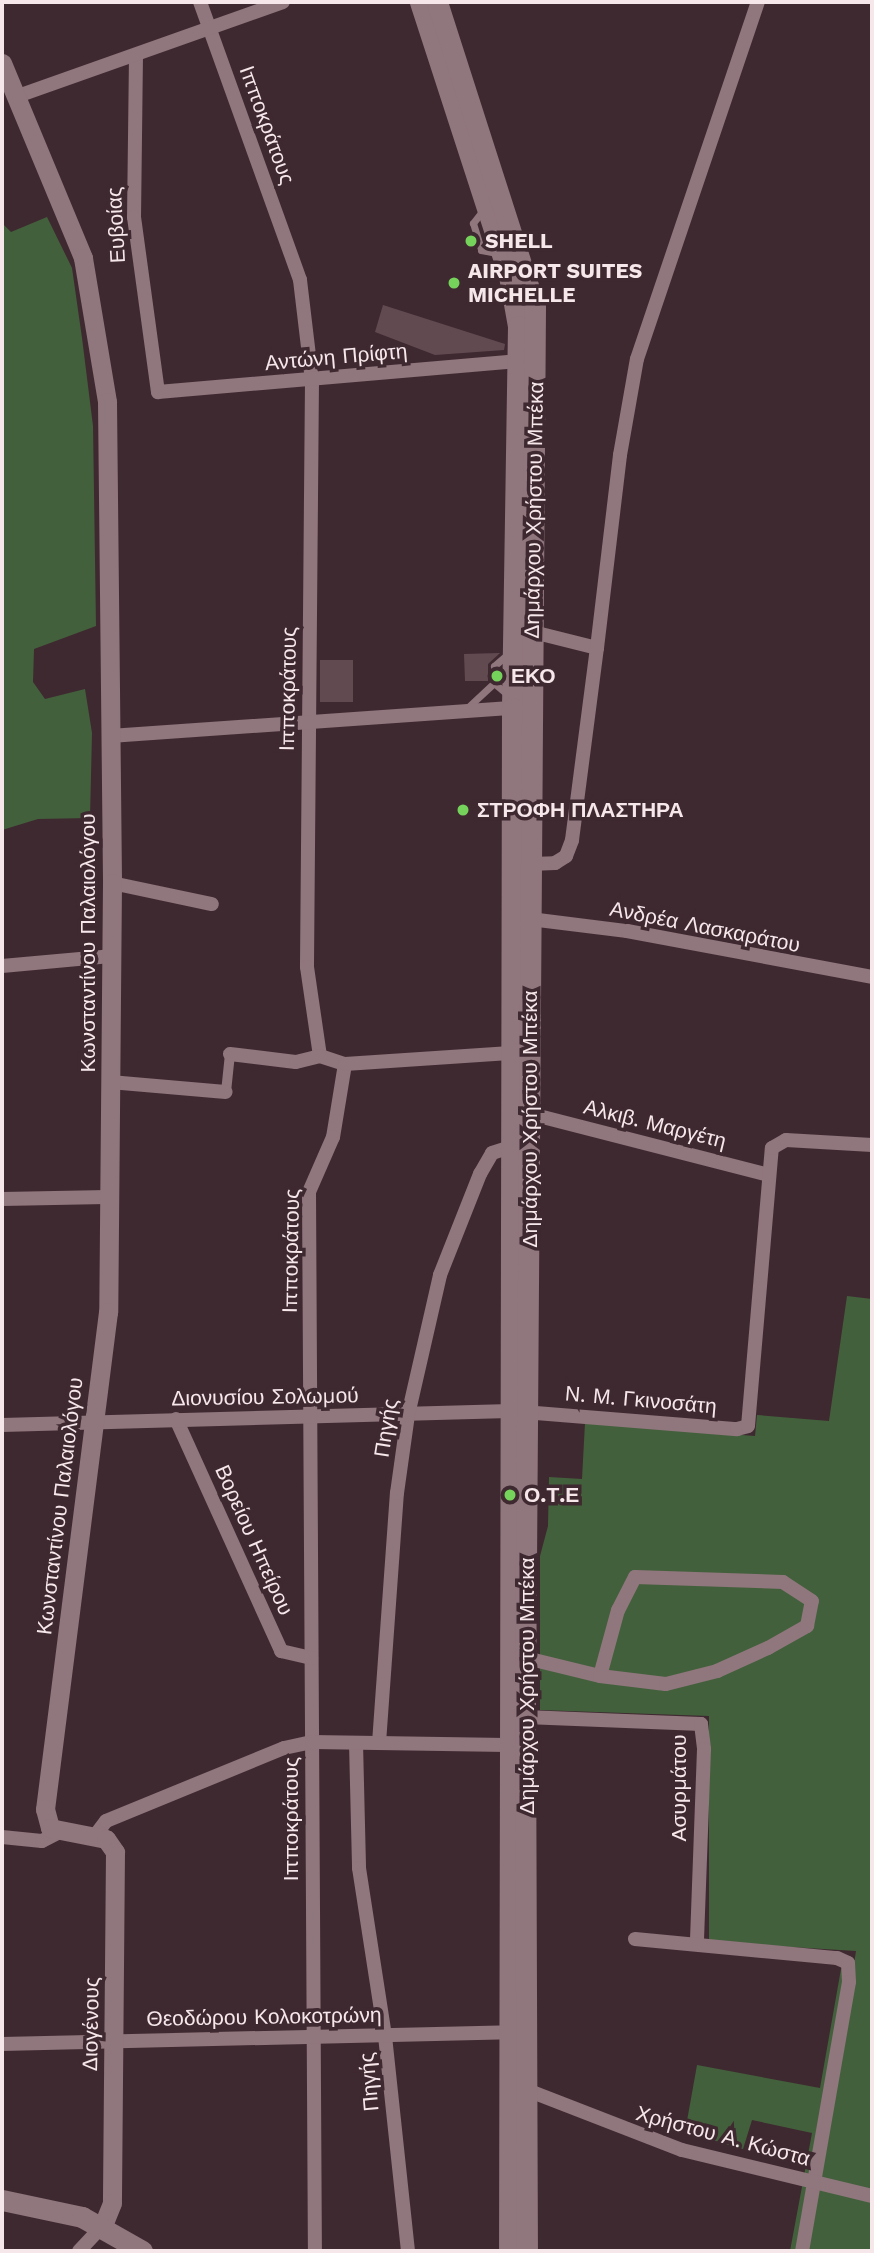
<!DOCTYPE html>
<meta charset="utf-8">
<style>
body{margin:0}
#map{position:relative;width:874px;height:2253px;overflow:hidden;background:#3f2930;font-family:"Work Sans",sans-serif}
div>[style]{position:absolute}
[style*='--x']{left:calc(var(--x)*1px);top:calc(var(--y)*1px);width:calc(var(--w)*1px);rotate:calc(var(--a)*1deg)}
.green>*{inset:0;background:#43603c}
.building>*{inset:0;background:#624a51;transform-origin:0 0}
.service>*{height:7px;margin:-3.5px;padding:0 3.5px;transform-origin:3.5px;border-radius:3.5px;background:#90767d}
.pedestrian>*{height:10px;margin:-5px;padding:0 5px;transform-origin:5px;border-radius:5px;background:#90767d}
.minor>*{height:14px;margin:-7px;padding:0 7px;transform-origin:7px;border-radius:7px;background:#90767d}
.tertiary>*{height:19px;margin:-9.5px;padding:0 9.5px;transform-origin:9.5px;border-radius:9.5px;background:#90767d}
.secondary>*{height:21px;margin:-10.5px;padding:0 10.5px;transform-origin:10.5px;border-radius:10.5px;background:#90767d}
.dots>*{width:19px;height:19px;translate:-50% -50%;box-sizing:border-box;border:4px solid #3f2930;border-radius:50%}
span{translate:-50% -50%;white-space:nowrap;text-align:center;line-height:1.15;-webkit-text-stroke:7px #3f2930;paint-order:stroke}
.street-label{font-size:21px;color:#f6e7eb}
.poi-label{font-size:21px;color:#f6e7eb;font-weight:700}
.left{translate:0 -50%;text-align:left}
.frame{position:absolute;inset:0;border:4px solid #f6e7eb;pointer-events:none}
</style>
<div id="map">
<div class="green">
<div style="clip-path:polygon(47px 217px,72px 268px,82px 338px,93px 426px,96px 626px,34px 649px,33px 682px,45px 699px,85px 689px,92px 733px,90px 818px,38px 819px,2px 830px,2px 223px,11px 232px)"></div>
<div style="clip-path:polygon(847px 1296px,872px 1299px,872px 2251px,790px 2251px,812px 2133px,752px 2120px,743px 2149px,685px 2132px,697px 2065px,820px 2088px,841px 1969px,854px 1964px,856px 1951px,709px 1942px,709px 1716px,540px 1710px,540px 1556px,548px 1526px,549px 1477px,582px 1479px,585px 1423px,755px 1436px,757px 1415px,829px 1421px)"></div>
</div>
<div class="building">
<div style="clip-path:polygon(383px 305px,505px 344px,504px 350px,435px 355px,375px 332px)"></div>
<div style="clip-path:polygon(500px 653px,488px 664px,488px 681px,465px 681px,464px 654px)"></div>
<div style="left:320px;top:660px;width:33px;height:42px"></div>
</div>
<div class="service">
<div style="--x:484;--y:209;--w:18;--a:128"></div>
<div style="--x:473;--y:223;--w:28;--a:73"></div>
<div style="--x:481;--y:250;--w:16;--a:11"></div>
<div style="--x:507;--y:694;--w:17;--a:-140"></div>
<div style="--x:494;--y:683;--w:17;--a:-90"></div>
<div style="--x:494;--y:666;--w:20;--a:-41"></div>
<div style="--x:466;--y:709;--w:38;--a:-43"></div>
</div>
<div class="pedestrian">
<div style="--x:226;--y:1092;--w:38;--a:-84"></div>
</div>
<div class="minor">
<div style="--x:200;--y:2;--w:295;--a:70.2"></div>
<div style="--x:300;--y:280;--w:101;--a:83.2"></div>
<div style="--x:312;--y:380;--w:587;--a:90.49"></div>
<div style="--x:307;--y:967;--w:90;--a:81.7"></div>
<div style="--x:320;--y:1056;--w:26;--a:18"></div>
<div style="--x:345;--y:1064;--w:74;--a:99.3"></div>
<div style="--x:333;--y:1137;--w:60;--a:113.6"></div>
<div style="--x:309;--y:1192;--w:1059;--a:89.68"></div>
<div style="--x:136;--y:55;--w:162;--a:90.7"></div>
<div style="--x:134;--y:217;--w:177;--a:82.2"></div>
<div style="--x:158;--y:392;--w:361;--a:-4.9"></div>
<div style="--x:15;--y:97;--w:284;--a:-19.5"></div>
<div style="--x:533;--y:632;--w:66;--a:14"></div>
<div style="--x:597;--y:648;--w:194;--a:-83.2"></div>
<div style="--x:620;--y:455;--w:97;--a:-80"></div>
<div style="--x:637;--y:359;--w:377;--a:-71.3"></div>
<div style="--x:110;--y:736;--w:412;--a:-4"></div>
<div style="--x:530;--y:864;--w:25;--a:-2"></div>
<div style="--x:555;--y:863;--w:13;--a:-32"></div>
<div style="--x:566;--y:856;--w:17;--a:-69"></div>
<div style="--x:572;--y:840;--w:194;--a:-82.6"></div>
<div style="--x:112;--y:883;--w:102;--a:11.9"></div>
<div style="--x:530;--y:919;--w:98;--a:7.1"></div>
<div style="--x:627;--y:931;--w:249;--a:10.6"></div>
<div style="--x:2;--y:966;--w:109;--a:-5.2"></div>
<div style="--x:230;--y:1054;--w:66;--a:6.9"></div>
<div style="--x:296;--y:1062;--w:25;--a:-14"></div>
<div style="--x:345;--y:1064;--w:167;--a:-3.8"></div>
<div style="--x:110;--y:1082;--w:116;--a:4.9"></div>
<div style="--x:531;--y:1114;--w:245;--a:14.4"></div>
<div style="--x:2;--y:1199;--w:105;--a:-1.1"></div>
<div style="--x:176;--y:1419;--w:255;--a:65.6"></div>
<div style="--x:281;--y:1651;--w:31;--a:13"></div>
<div style="--x:2;--y:1425;--w:509;--a:-1.58"></div>
<div style="--x:511;--y:1411;--w:227;--a:4.6"></div>
<div style="--x:737;--y:1429;--w:11;--a:-15"></div>
<div style="--x:748;--y:1426;--w:279;--a:-85.1"></div>
<div style="--x:772;--y:1148;--w:16;--a:-30"></div>
<div style="--x:786;--y:1140;--w:86;--a:3.3"></div>
<div style="--x:526;--y:1658;--w:76;--a:13.7"></div>
<div style="--x:600;--y:1676;--w:66;--a:6.9"></div>
<div style="--x:666;--y:1684;--w:53;--a:-14.3"></div>
<div style="--x:717;--y:1671;--w:56;--a:-24.3"></div>
<div style="--x:768;--y:1648;--w:45;--a:-29.4"></div>
<div style="--x:807;--y:1626;--w:25;--a:-79"></div>
<div style="--x:812;--y:1601;--w:35;--a:-147"></div>
<div style="--x:783;--y:1582;--w:148;--a:-178.1"></div>
<div style="--x:635;--y:1577;--w:37;--a:117"></div>
<div style="--x:618;--y:1610;--w:68;--a:105.3"></div>
<div style="--x:525;--y:1717;--w:176;--a:2.3"></div>
<div style="--x:701;--y:1724;--w:25;--a:83"></div>
<div style="--x:704;--y:1749;--w:194;--a:92.1"></div>
<div style="--x:356;--y:1743;--w:125;--a:88.6"></div>
<div style="--x:359;--y:1868;--w:170;--a:81.2"></div>
<div style="--x:385;--y:2036;--w:216;--a:83.9"></div>
<div style="--x:379;--y:1743;--w:251;--a:-85.9"></div>
<div style="--x:397;--y:1493;--w:79;--a:-82"></div>
<div style="--x:408;--y:1415;--w:144;--a:-77.1"></div>
<div style="--x:440;--y:1275;--w:109;--a:-68.4"></div>
<div style="--x:480;--y:1174;--w:24;--a:-60"></div>
<div style="--x:492;--y:1153;--w:20;--a:-18"></div>
<div style="--x:2;--y:1837;--w:40;--a:5.7"></div>
<div style="--x:42;--y:1841;--w:18;--a:-27"></div>
<div style="--x:94;--y:1837;--w:20;--a:-53"></div>
<div style="--x:106;--y:1821;--w:192;--a:-22.3"></div>
<div style="--x:284;--y:1748;--w:29;--a:-12"></div>
<div style="--x:312;--y:1742;--w:195;--a:0.9"></div>
<div style="--x:635;--y:1939;--w:203;--a:5.4"></div>
<div style="--x:837;--y:1958;--w:12;--a:24"></div>
<div style="--x:848;--y:1963;--w:19;--a:87"></div>
<div style="--x:849;--y:1982;--w:273;--a:99.9"></div>
<div style="--x:2;--y:2044;--w:516;--a:-1.33"></div>
<div style="--x:527;--y:2090;--w:166;--a:21.2"></div>
<div style="--x:682;--y:2150;--w:195;--a:13.6"></div>
<div style="--x:79;--y:2251;--w:35;--a:-47"></div>
</div>
<div class="tertiary">
<div style="--x:2;--y:63;--w:211;--a:67.4"></div>
<div style="--x:83;--y:258;--w:146;--a:80.5"></div>
<div style="--x:107;--y:402;--w:481;--a:89.4"></div>
<div style="--x:112;--y:883;--w:429;--a:90.5"></div>
<div style="--x:108;--y:1312;--w:501;--a:97.22"></div>
<div style="--x:45;--y:1809;--w:20;--a:75"></div>
<div style="--x:50;--y:1828;--w:57;--a:11.1"></div>
<div style="--x:106;--y:1839;--w:16;--a:55"></div>
<div style="--x:115;--y:1852;--w:351;--a:90.5"></div>
<div style="--x:112;--y:2203;--w:24;--a:112"></div>
</div>
<div class="secondary">
<div style="--x:420;--y:2;--w:288;--a:72"></div>
<div style="--x:509;--y:276;--w:51;--a:79.8"></div>
<div style="--x:518;--y:326;--w:382;--a:90.9"></div>
<div style="--x:512;--y:708;--w:1543;--a:90.11"></div>
<div style="--x:437;--y:2;--w:320;--a:72.2"></div>
<div style="--x:535;--y:307;--w:1410;--a:90.41"></div>
<div style="--x:525;--y:1717;--w:534;--a:89.79"></div>
<div style="--x:2;--y:2200;--w:82;--a:12"></div>
<div style="--x:82;--y:2217;--w:69;--a:29.5"></div>
</div>
<div class="dots">
<div style="left:471px;top:241px;background:#75d25b"></div>
<div style="left:454px;top:283px;background:#75d25b"></div>
<div style="left:497px;top:676px;background:#75d25b"></div>
<div style="left:463px;top:810px;background:#75d25b"></div>
<div style="left:510px;top:1495px;background:#75d25b"></div>
</div>
<div class="street-label">
<span style="left:267px;top:125px;rotate:70deg">Ιπποκράτους</span>
<span style="left:116px;top:225px;rotate:-93deg">Ευβοίας</span>
<span style="left:336px;top:357px;rotate:-5deg">Αντώνη Πρίφτη</span>
<span style="left:534px;top:510px;rotate:-89deg">Δημάρχου Χρήστου Μπέκα</span>
<span style="left:288px;top:689px;rotate:-89deg">Ιπποκράτους</span>
<span style="left:705px;top:927px;rotate:11deg">Ανδρέα Λασκαράτου</span>
<span style="left:88px;top:943px;rotate:-90deg">Κωνσταντίνου Παλαιολόγου</span>
<span style="left:530px;top:1119px;rotate:-90deg">Δημάρχου Χρήστου Μπέκα</span>
<span style="left:655px;top:1124px;rotate:14deg">Αλκιβ. Μαργέτη</span>
<span style="left:291px;top:1251px;rotate:-89deg">Ιπποκράτους</span>
<span style="left:265px;top:1397px;rotate:-1deg">Διονυσίου Σολωμού</span>
<span style="left:641px;top:1400px;rotate:5deg">Ν. Μ. Γκινοσάτη</span>
<span style="left:386px;top:1428px;rotate:-81deg">Πηγής</span>
<span style="left:60px;top:1506px;rotate:-83deg">Κωνσταντίνου Παλαιολόγου</span>
<span style="left:254px;top:1540px;rotate:66deg">Βορείου Ηπείρου</span>
<span style="left:527px;top:1686px;rotate:-90deg">Δημάρχου Χρήστου Μπέκα</span>
<span style="left:679px;top:1788px;rotate:-90deg">Ασυρμάτου</span>
<span style="left:291px;top:1819px;rotate:-90deg">Ιπποκράτους</span>
<span style="left:264px;top:2017px;rotate:-1deg">Θεοδώρου Κολοκοτρώνη</span>
<span style="left:91px;top:2024px;rotate:-89deg">Διογένους</span>
<span style="left:369px;top:2082px;rotate:-95deg">Πηγής</span>
<span style="left:723px;top:2136px;rotate:15deg">Χρήστου Α. Κώστα</span>
</div>
<div class="poi-label">
<span class="left" style="left:485px;top:241px">SHELL</span>
<span class="left" style="left:468px;top:283px">AIRPORT SUITES<br>MICHELLE</span>
<span class="left" style="left:511px;top:676px">ΕΚΟ</span>
<span class="left" style="left:477px;top:810px">ΣΤΡΟΦΗ ΠΛΑΣΤΗΡΑ</span>
<span class="left" style="left:524px;top:1495px">Ο.Τ.Ε</span>
</div>
<div class="frame"></div>
</div>
